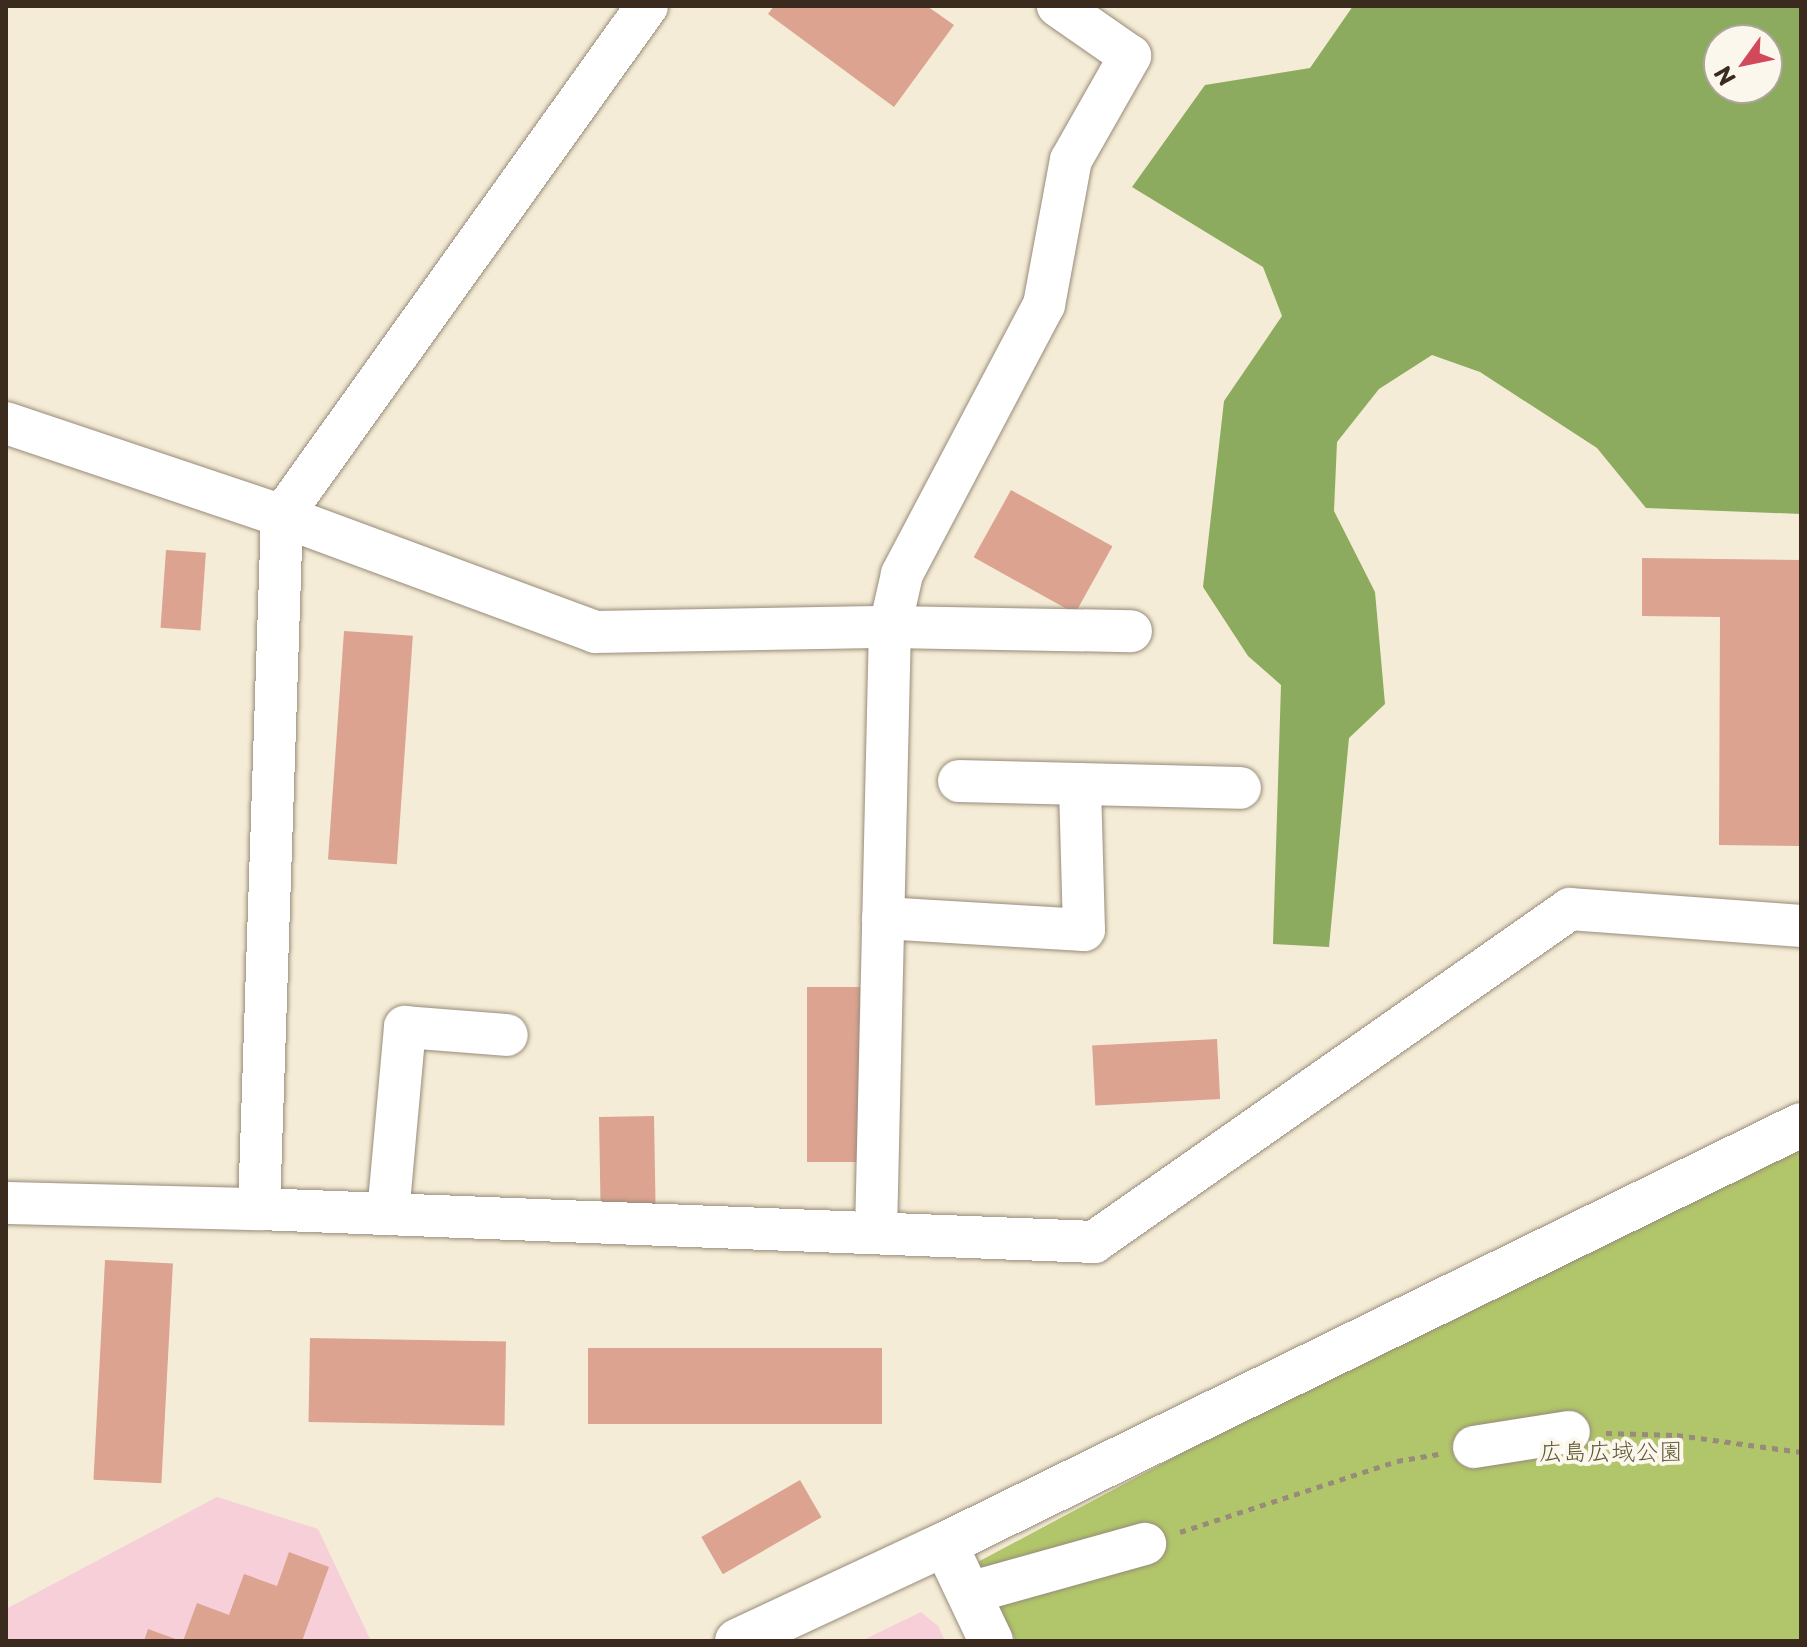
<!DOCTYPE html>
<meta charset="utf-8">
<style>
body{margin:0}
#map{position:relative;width:1807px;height:1647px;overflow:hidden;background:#f4ecd6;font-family:"Playpen Sans","Klee One",sans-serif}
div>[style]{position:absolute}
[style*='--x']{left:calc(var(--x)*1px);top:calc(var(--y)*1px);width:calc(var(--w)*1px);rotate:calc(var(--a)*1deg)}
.built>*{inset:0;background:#f6cfd8}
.green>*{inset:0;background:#b1c66a}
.forest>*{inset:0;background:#8cab5e}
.building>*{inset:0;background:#dca391;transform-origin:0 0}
.path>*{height:5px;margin-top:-2.5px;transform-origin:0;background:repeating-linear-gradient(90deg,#988b7a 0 6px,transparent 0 12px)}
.roads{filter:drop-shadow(0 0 2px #988b7a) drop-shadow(0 0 2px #988b7a)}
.minor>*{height:42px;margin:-21px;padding:0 21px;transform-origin:21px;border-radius:21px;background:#fff}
.tertiary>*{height:44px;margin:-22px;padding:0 22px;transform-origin:22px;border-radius:22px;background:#fff}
span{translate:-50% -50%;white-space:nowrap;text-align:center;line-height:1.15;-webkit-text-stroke:8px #fbf7ec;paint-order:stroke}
.park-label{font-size:24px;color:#5e5935}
.frame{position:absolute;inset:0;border:8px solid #3b2a1e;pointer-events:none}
.north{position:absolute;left:1703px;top:24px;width:80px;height:80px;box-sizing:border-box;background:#fbf7ec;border:2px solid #aea59a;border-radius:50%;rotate:237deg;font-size:22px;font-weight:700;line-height:32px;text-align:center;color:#3b2a1e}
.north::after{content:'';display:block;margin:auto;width:28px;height:36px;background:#d1495b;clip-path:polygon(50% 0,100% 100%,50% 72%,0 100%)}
</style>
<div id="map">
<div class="built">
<div style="clip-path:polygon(217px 1497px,318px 1529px,371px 1641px,6px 1641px,6px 1609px)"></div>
<div style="clip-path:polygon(921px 1612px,938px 1626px,945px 1641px,861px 1641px)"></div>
</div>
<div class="green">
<div style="clip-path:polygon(1801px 1139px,1801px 1641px,1016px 1641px,976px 1563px,1186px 1451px,1422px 1334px)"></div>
</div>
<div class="forest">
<div style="clip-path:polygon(evenodd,1353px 6px,1801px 6px,1801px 514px,1646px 508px,1597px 448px,1480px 372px,1432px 355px,1379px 389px,1337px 442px,1334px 511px,1375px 592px,1385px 704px,1349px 738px,1329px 947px,1273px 944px,1281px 685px,1248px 656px,1203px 587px,1224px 401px,1282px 316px,1263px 267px,1132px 187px,1205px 85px,1310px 68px,1353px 6px,1719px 40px,1767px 40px,1767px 88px,1719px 88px,1719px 40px)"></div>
</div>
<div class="building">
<div style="clip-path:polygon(774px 6px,927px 6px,954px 25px,894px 107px,768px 14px)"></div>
<div style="left:1011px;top:490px;width:116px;height:77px;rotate:29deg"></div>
<div style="left:166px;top:550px;width:40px;height:78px;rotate:4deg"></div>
<div style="clip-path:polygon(1642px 558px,1801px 560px,1801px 846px,1719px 845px,1720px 617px,1642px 616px)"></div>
<div style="left:344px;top:631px;width:69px;height:229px;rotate:4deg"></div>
<div style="left:807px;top:987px;width:53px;height:175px"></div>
<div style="left:1217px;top:1039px;width:60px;height:125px;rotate:87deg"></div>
<div style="left:654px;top:1116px;width:92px;height:55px;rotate:89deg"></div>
<div style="left:105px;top:1260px;width:68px;height:220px;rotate:3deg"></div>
<div style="left:310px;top:1338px;width:196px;height:84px;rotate:1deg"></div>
<div style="left:588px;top:1348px;width:294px;height:76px"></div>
<div style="left:800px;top:1480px;width:43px;height:114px;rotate:60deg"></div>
<div style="clip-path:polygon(289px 1552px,329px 1567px,302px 1641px,183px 1641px,197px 1603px,229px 1615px,244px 1574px,277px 1586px)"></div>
<div style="clip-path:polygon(148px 1629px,181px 1641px,144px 1641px)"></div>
</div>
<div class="path">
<div style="--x:1606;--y:1433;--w:71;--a:1.6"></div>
<div style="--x:1677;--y:1435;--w:125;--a:7.8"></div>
<div style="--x:1180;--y:1532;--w:228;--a:-18.1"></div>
<div style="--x:1397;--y:1461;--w:42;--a:-9.7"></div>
</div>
<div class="roads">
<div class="minor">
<div style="--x:6;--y:423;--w:291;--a:18.6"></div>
<div style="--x:282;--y:516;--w:334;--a:20.3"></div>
<div style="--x:595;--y:632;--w:295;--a:-1"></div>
<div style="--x:890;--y:627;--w:241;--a:1"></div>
<div style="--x:959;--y:781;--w:281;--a:1.4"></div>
<div style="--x:883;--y:918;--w:201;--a:3.4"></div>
<div style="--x:1084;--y:930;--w:146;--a:-91.6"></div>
<div style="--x:6;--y:1203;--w:253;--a:1.4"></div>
<div style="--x:259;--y:1209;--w:836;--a:2.26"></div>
<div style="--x:1094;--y:1242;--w:581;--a:-34.98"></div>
<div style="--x:1570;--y:909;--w:232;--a:4.2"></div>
<div style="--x:259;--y:1209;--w:693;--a:-88.1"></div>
<div style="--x:282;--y:516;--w:627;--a:-54.41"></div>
<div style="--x:388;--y:1214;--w:188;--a:-84.8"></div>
<div style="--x:405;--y:1027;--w:102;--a:4.5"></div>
<div style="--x:876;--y:1233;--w:606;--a:-88.68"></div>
<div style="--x:890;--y:627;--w:54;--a:-77.2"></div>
<div style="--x:902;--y:574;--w:304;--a:-62.2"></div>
<div style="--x:1044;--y:305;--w:147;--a:-79.5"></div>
<div style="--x:1071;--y:160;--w:120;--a:-60.4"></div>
<div style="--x:1130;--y:56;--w:88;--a:-145.2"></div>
<div style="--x:1474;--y:1447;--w:96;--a:-9"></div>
<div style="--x:969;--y:1593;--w:183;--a:-15.6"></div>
</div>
<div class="tertiary">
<div style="--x:945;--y:1544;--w:107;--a:64.6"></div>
<div style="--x:737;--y:1641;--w:230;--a:-25"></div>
<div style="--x:945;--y:1544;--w:953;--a:-26.08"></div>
</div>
</div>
<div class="park-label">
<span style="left:1611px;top:1451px">広島広域公園</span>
</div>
<div class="frame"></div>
<div class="north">N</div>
</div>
